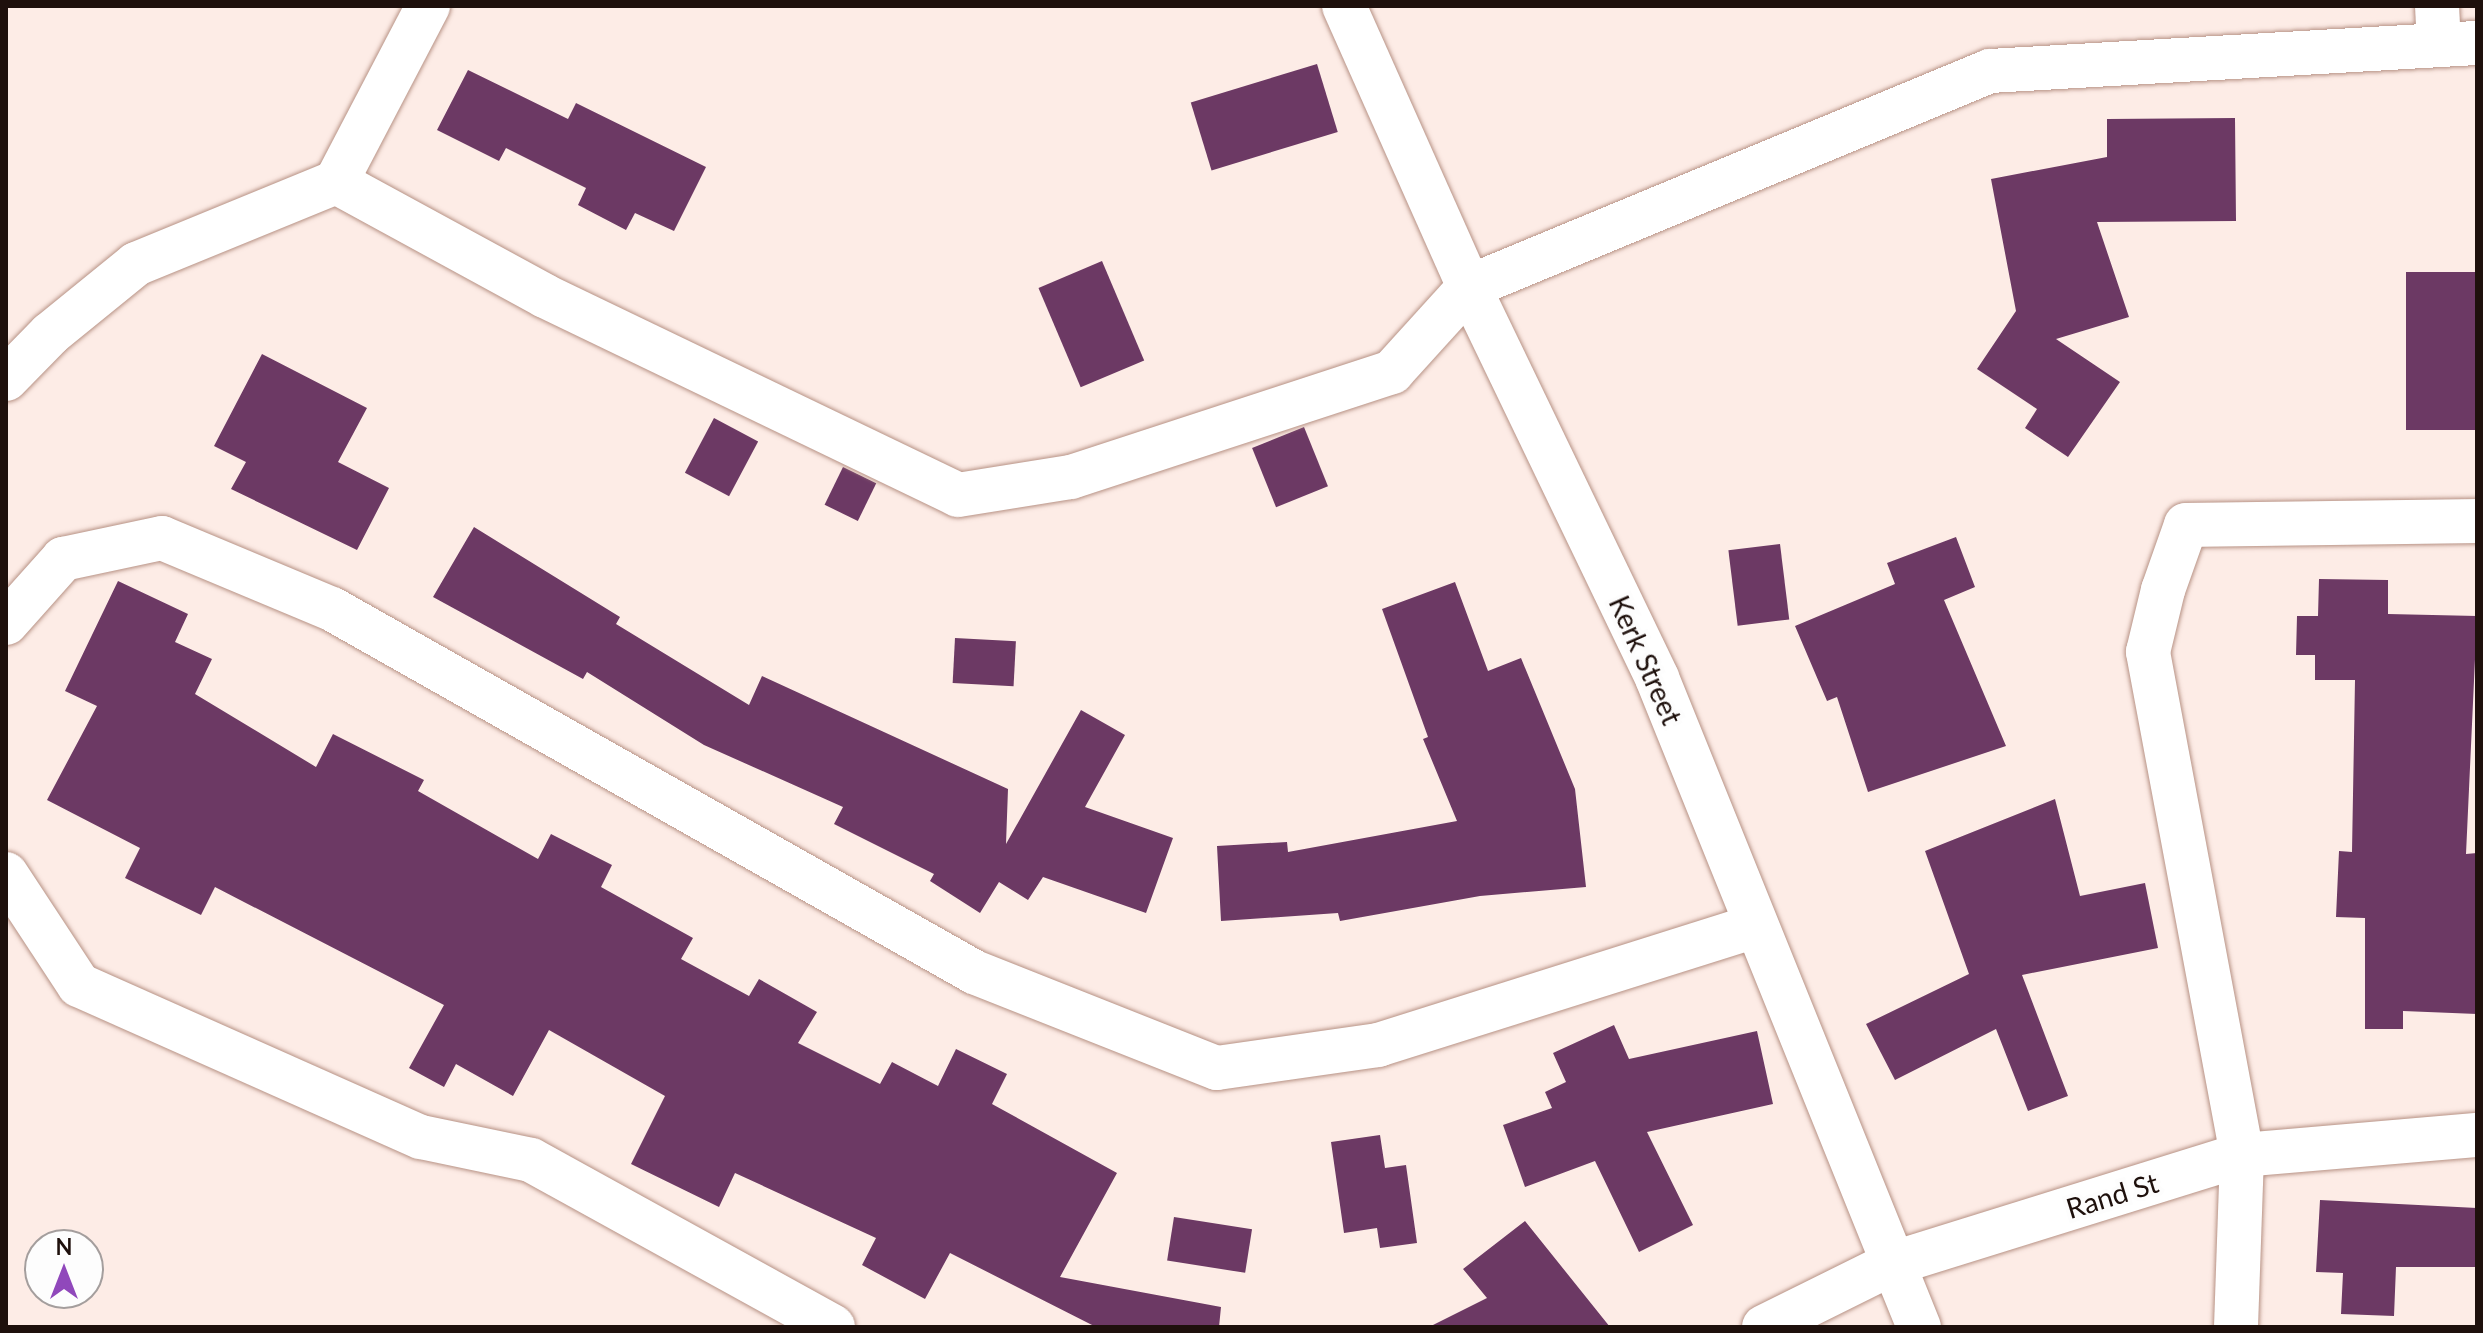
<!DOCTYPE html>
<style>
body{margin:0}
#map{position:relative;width:2483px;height:1333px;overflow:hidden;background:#fdece6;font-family:Lato,sans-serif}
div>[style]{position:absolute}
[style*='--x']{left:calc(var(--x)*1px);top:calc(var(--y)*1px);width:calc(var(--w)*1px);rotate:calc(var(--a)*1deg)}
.building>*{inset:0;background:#6c3964;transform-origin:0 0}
.roads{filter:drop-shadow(0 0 2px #b79285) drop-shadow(0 0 2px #b79285)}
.minor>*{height:44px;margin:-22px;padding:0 22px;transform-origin:22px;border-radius:22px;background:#fff}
span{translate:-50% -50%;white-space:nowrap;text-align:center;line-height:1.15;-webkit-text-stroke:8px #fdfdfd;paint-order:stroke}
.street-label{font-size:28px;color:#1e100c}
.frame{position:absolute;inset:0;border:8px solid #1e100c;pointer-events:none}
.north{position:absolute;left:24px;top:1229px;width:80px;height:80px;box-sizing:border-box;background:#fdfdfd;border:2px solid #a49e9d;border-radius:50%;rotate:0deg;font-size:22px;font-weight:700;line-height:32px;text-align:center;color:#1e100c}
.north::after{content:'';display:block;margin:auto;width:28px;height:36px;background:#9048bb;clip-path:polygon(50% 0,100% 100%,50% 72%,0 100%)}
</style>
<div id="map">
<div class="building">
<div style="left:1317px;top:64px;width:71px;height:132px;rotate:73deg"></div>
<div style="clip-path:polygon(468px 70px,568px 119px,576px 103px,706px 167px,674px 231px,635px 213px,626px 230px,578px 205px,586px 188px,506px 148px,499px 161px,437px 130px)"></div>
<div style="clip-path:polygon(2235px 118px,2236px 221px,2097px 222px,2129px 317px,2056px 339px,2120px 382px,2068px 457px,2025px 428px,2037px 409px,1977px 369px,2016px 311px,1991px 179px,2107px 157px,2107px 119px)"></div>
<div style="left:1102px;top:261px;width:108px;height:69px;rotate:67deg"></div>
<div style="left:2406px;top:272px;width:69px;height:158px"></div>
<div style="clip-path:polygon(262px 354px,367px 408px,338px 462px,389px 488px,357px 550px,231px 489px,246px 462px,214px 446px)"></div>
<div style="left:714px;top:418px;width:50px;height:62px;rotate:28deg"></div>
<div style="left:1304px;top:427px;width:64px;height:56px;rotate:68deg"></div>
<div style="left:843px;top:467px;width:37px;height:42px;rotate:26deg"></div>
<div style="clip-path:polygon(474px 527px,620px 617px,616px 624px,749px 705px,762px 676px,1008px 789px,1006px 844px,1081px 710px,1125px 735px,1085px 807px,1173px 838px,1146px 913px,1043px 877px,1028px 900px,999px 882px,980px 913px,930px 881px,934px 874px,834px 824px,843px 807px,704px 745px,587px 672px,583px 679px,433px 597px)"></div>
<div style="clip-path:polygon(1956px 537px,1975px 587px,1944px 600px,2006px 746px,1868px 792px,1837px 697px,1827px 701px,1795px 626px,1895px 584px,1887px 563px)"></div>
<div style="left:1780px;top:544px;width:76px;height:52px;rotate:83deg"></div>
<div style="clip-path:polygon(2319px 579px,2388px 580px,2388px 614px,2477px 616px,2466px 854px,2477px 853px,2477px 1014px,2403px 1011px,2403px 1029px,2365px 1029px,2365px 918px,2336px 917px,2339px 851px,2352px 852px,2355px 680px,2315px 680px,2315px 655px,2296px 655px,2297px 616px,2318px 616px)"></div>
<div style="clip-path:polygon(118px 581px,188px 614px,175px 642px,212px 659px,195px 694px,316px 767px,333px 734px,424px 780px,418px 791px,538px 859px,551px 834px,612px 865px,601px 887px,693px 938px,681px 959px,749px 996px,759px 979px,817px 1012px,798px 1043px,880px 1084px,892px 1062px,938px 1086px,956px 1049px,1007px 1074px,992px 1104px,1117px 1173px,1060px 1277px,1221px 1307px,1219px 1327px,1096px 1327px,950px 1253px,925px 1299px,862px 1265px,876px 1238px,735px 1173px,719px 1207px,631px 1164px,665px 1096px,549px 1030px,513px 1096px,456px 1064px,444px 1087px,409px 1068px,444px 1005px,215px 887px,201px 915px,125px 878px,140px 848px,47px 800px,97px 706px,65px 691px)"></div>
<div style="clip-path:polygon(1455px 582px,1488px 671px,1521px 658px,1575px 789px,1586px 887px,1480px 896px,1340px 921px,1338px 913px,1221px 921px,1217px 846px,1287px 842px,1288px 852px,1457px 821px,1423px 739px,1428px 737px,1382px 609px)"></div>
<div style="left:955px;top:638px;width:61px;height:45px;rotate:3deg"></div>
<div style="clip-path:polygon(2055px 799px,2080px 896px,2145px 883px,2158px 948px,2022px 975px,2068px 1096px,2028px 1111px,1996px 1029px,1895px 1080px,1866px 1024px,1969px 974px,1925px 851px)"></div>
<div style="clip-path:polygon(1614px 1025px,1629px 1059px,1757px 1031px,1773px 1104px,1647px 1132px,1693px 1225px,1639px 1252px,1595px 1161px,1525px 1187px,1503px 1125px,1552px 1108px,1545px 1092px,1566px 1082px,1553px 1053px)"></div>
<div style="clip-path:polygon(1380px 1135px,1385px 1168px,1406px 1165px,1417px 1243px,1380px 1248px,1377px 1228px,1344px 1233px,1331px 1142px)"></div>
<div style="clip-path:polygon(2320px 1200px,2477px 1208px,2477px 1267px,2396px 1267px,2394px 1316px,2341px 1314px,2343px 1273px,2316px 1272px)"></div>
<div style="left:1174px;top:1217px;width:79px;height:44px;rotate:9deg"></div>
<div style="clip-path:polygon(1525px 1221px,1610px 1327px,1429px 1327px,1487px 1298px,1463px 1269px)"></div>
</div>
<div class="roads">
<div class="minor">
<div style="--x:1344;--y:6;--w:308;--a:66"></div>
<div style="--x:1469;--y:287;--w:434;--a:64.3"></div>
<div style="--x:1657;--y:678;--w:700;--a:68.02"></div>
<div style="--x:2437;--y:6;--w:37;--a:87"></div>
<div style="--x:336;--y:182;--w:199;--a:-62.4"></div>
<div style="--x:6;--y:379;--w:63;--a:-45.6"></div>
<div style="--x:50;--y:334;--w:111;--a:-39.1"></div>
<div style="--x:136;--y:264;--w:216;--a:-22.3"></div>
<div style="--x:336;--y:182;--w:238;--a:28.6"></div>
<div style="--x:545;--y:296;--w:458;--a:25.7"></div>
<div style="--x:958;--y:495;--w:114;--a:-9.1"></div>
<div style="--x:1071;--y:477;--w:338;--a:-18.1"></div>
<div style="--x:1392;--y:372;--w:115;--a:-47.8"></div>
<div style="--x:1469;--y:287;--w:564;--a:-22.52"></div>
<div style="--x:1990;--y:71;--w:488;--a:-3.3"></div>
<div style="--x:6;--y:623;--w:86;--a:-48.3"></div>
<div style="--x:63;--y:559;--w:101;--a:-12"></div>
<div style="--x:162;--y:538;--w:184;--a:22.7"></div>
<div style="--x:332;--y:609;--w:738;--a:29.48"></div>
<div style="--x:974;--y:972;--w:261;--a:21.6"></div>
<div style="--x:1217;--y:1068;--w:163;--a:-8.1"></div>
<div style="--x:1378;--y:1045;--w:396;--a:-17.5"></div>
<div style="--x:6;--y:874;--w:133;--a:56.7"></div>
<div style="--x:79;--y:985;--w:374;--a:24"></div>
<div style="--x:421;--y:1137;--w:112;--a:11.8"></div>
<div style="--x:531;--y:1160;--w:345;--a:28.9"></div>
<div style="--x:1764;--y:1327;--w:142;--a:-26.4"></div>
<div style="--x:1891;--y:1264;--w:368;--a:-17.3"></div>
<div style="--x:2242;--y:1155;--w:236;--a:-4.9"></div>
<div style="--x:2236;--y:1327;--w:172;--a:-88"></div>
<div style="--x:2242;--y:1155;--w:512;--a:-100.59"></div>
<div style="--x:2148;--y:652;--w:64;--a:-76.4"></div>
<div style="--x:2163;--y:590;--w:69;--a:-70.5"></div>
<div style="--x:2186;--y:525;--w:291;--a:-0.8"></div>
</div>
</div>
<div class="street-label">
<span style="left:1646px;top:660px;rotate:66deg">Kerk Street</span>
<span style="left:2112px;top:1195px;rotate:-17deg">Rand St</span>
</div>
<div class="frame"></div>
<div class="north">N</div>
</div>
